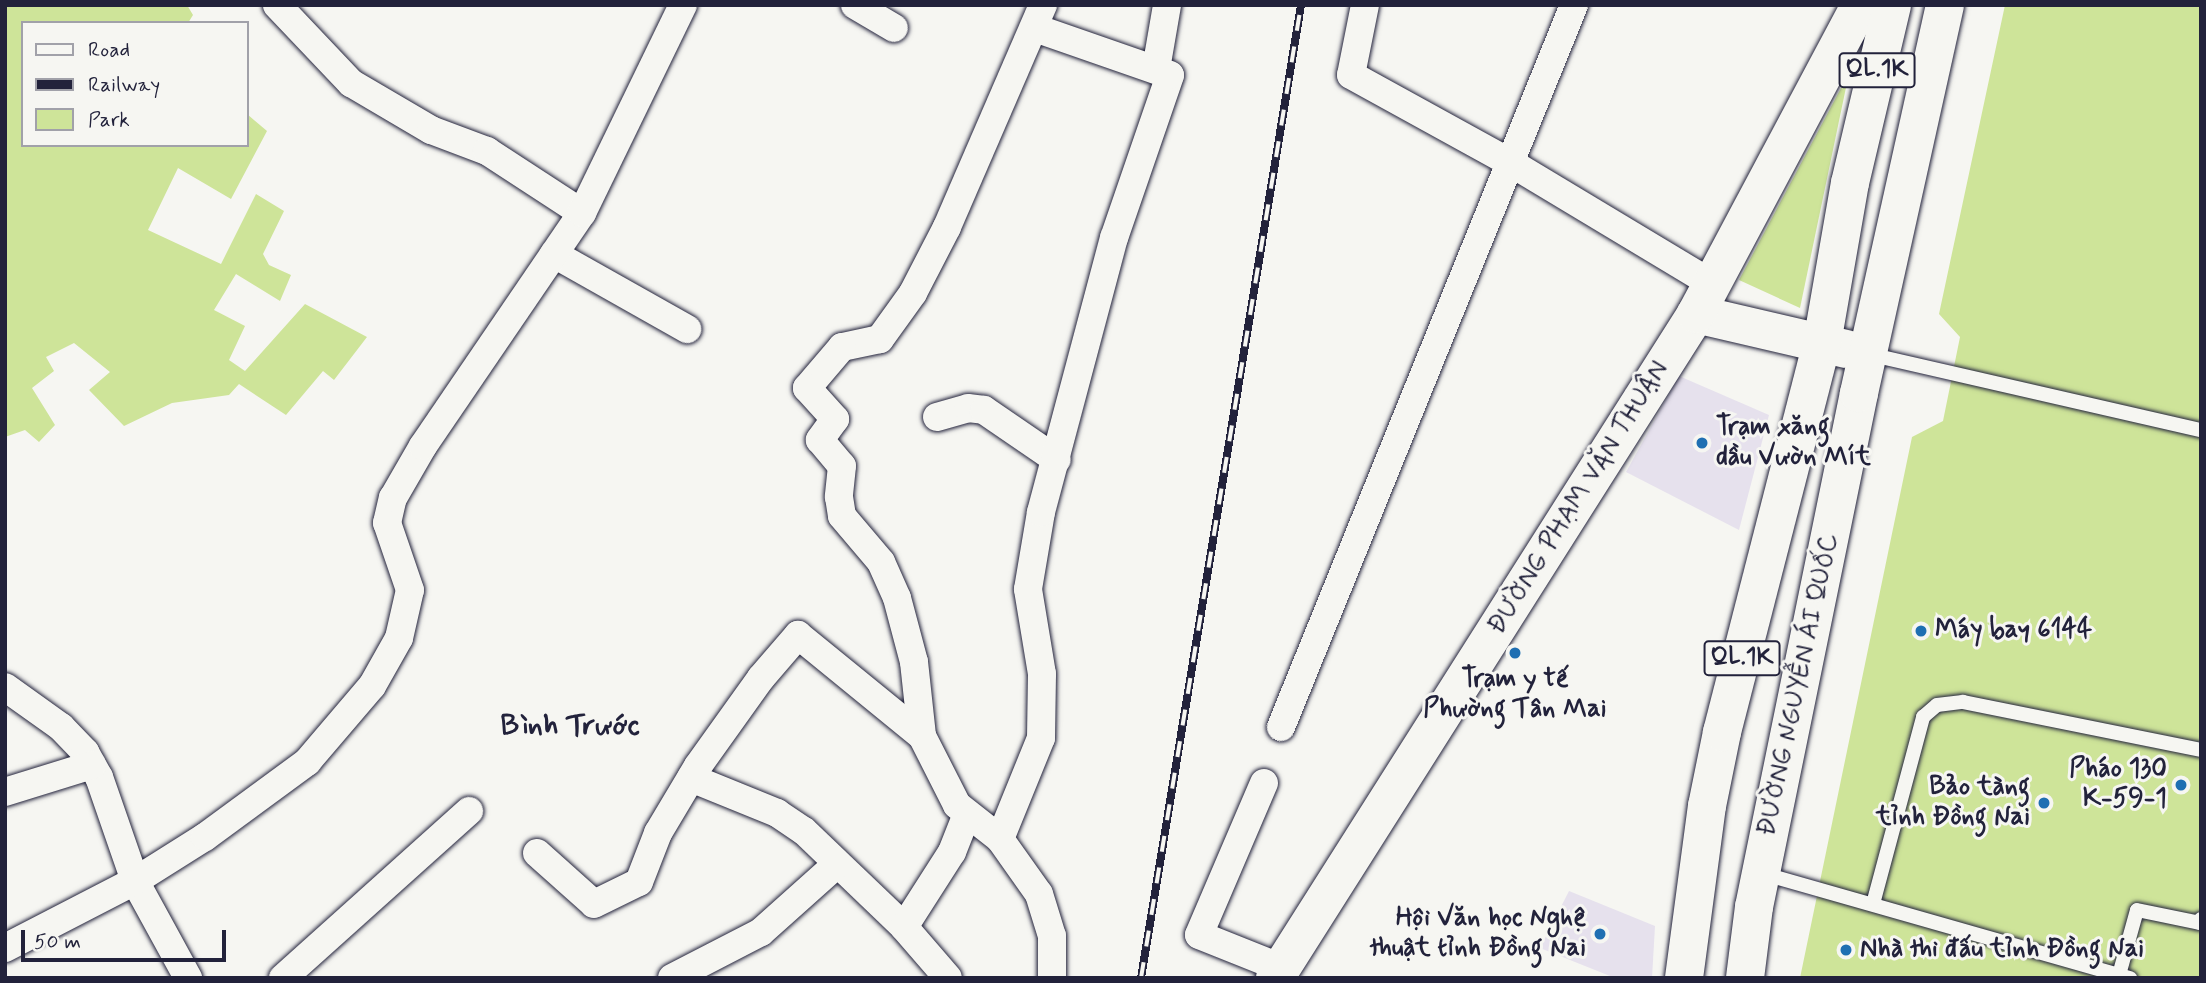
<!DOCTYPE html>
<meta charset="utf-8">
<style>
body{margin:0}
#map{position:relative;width:2206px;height:983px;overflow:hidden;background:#f6f6f2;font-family:Mynerve,sans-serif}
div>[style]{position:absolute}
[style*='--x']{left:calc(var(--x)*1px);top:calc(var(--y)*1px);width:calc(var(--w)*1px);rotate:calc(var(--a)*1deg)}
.built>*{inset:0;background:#e6e1ed}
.green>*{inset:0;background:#cee499}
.roads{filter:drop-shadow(0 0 2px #22223b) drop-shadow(0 0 2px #22223b)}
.lane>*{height:14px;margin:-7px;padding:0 7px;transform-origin:7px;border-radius:7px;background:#f6f6f2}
.street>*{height:28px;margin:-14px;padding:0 14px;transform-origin:14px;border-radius:14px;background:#f6f6f2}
.primary>*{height:38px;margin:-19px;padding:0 19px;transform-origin:19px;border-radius:19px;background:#f6f6f2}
.rail>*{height:8px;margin-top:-4px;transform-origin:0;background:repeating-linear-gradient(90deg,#f6f6f2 0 16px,#22223b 0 32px);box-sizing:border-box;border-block:2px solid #22223b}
.dots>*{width:19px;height:19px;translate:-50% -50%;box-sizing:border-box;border:4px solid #f6f6f2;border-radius:50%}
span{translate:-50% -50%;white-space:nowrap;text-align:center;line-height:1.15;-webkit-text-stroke:6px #f6f6f2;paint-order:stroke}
.shield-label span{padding:2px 5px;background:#f6f6f2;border:2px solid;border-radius:5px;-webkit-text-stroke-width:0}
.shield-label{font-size:24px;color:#22223b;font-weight:700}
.poi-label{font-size:26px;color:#22223b;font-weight:700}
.left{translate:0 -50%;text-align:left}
.right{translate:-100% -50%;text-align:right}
.street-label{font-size:26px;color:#22223b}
.quarter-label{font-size:30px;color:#22223b;font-weight:700}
.frame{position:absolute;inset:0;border:7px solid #22223b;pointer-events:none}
.legend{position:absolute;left:21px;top:21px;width:228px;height:126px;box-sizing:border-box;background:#f6f6f2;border:2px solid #a1a1a9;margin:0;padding:9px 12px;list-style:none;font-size:21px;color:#22223b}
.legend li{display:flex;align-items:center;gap:14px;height:35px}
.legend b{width:35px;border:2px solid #a1a1a9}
.scale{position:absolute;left:21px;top:930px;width:205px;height:32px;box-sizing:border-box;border:4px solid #22223b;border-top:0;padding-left:9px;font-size:21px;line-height:24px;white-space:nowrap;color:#22223b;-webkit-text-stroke:5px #f6f6f2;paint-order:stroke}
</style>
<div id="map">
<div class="built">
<div style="clip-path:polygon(1679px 376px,1769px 415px,1739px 530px,1626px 472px)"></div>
<div style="clip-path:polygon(1569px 891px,1655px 926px,1652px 978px,1615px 978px,1540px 948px)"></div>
</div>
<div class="green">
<div style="clip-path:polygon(5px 5px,187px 5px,193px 15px,188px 23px,23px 23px,23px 145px,247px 145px,247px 114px,267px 131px,231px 199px,178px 168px,148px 230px,221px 264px,256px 194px,284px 211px,263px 254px,269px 265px,291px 275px,280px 301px,236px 274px,214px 310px,245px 326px,229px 360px,245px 371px,305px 304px,367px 337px,334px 380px,323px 371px,286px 415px,239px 384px,229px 395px,172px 403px,124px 426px,89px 390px,110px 372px,74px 343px,46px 357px,54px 371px,32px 388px,55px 425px,39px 442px,25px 430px,5px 437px)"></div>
<div style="clip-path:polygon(2005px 5px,2201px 5px,2201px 978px,1800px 978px,1912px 437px,1943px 421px,1960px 337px,1939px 314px)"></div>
<div style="clip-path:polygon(1849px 73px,1800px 308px,1739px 280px)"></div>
</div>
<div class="roads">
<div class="lane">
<div style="--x:1868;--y:354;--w:342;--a:12.9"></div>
<div style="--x:1761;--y:873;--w:384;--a:15.9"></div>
<div style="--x:1873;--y:904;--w:194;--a:-75"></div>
<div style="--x:1923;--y:717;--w:18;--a:-41"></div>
<div style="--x:1937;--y:705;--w:26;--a:-7"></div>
<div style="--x:1963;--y:702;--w:243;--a:11.4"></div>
<div style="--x:2119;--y:975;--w:67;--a:-74.5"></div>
<div style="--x:2137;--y:910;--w:64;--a:11.7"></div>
<div style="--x:2200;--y:923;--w:4;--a:-76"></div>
</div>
<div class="street">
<div style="--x:277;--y:5;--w:108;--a:46.5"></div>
<div style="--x:351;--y:83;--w:93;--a:30.4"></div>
<div style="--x:431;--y:130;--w:60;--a:20.6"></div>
<div style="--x:487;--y:151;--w:113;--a:33.1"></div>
<div style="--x:855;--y:5;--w:45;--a:30.5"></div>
<div style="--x:1043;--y:5;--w:242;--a:113.4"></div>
<div style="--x:947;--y:227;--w:74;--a:117.3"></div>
<div style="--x:913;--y:293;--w:57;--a:125.7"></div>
<div style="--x:880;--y:339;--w:39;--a:168"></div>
<div style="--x:842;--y:347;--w:54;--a:130.5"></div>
<div style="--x:807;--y:388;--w:42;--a:47.9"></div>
<div style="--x:835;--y:419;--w:26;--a:126"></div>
<div style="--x:820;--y:440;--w:34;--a:50"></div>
<div style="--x:842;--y:466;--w:31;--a:96"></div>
<div style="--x:839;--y:497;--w:19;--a:81"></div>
<div style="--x:842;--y:516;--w:60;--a:49.7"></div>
<div style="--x:881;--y:562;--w:39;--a:66"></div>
<div style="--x:897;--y:598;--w:66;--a:75.1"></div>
<div style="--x:914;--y:662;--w:74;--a:83.8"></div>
<div style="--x:922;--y:736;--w:77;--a:63.1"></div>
<div style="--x:957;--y:805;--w:55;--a:38.3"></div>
<div style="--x:1000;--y:839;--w:67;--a:54.7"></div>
<div style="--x:1039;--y:894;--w:44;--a:72.8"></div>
<div style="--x:1052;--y:936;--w:42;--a:90"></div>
<div style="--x:1365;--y:5;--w:71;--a:101.3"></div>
<div style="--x:1351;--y:75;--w:183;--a:28.8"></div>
<div style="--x:1511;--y:163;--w:235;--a:31"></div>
<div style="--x:1156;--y:69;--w:65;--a:-80.2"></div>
<div style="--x:554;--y:254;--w:153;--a:29.4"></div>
<div style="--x:937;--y:417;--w:32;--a:-16"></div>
<div style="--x:968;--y:408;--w:16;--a:7"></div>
<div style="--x:984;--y:410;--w:88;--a:34.4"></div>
<div style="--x:5;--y:687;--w:69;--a:35.5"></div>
<div style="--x:61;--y:727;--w:35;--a:46"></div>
<div style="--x:85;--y:752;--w:29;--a:61"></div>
<div style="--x:99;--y:777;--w:110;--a:70.9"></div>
<div style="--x:135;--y:881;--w:111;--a:61.3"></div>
<div style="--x:1281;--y:727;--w:779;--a:-67.91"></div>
<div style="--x:691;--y:778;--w:93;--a:22.1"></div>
<div style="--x:777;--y:813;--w:32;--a:34"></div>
<div style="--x:804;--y:831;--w:139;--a:43.8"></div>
<div style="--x:904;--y:927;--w:89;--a:-57.4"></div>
<div style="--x:952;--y:852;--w:41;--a:-68.5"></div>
<div style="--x:1264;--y:783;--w:165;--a:113.2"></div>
<div style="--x:1199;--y:935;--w:89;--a:21.7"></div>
<div style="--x:5;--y:792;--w:91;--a:-17.2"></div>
<div style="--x:1000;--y:839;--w:109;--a:-67.9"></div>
<div style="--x:1041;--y:738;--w:64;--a:-89.1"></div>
<div style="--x:1042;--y:674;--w:86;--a:-99.4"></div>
<div style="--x:1028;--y:589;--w:78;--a:-80.4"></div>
<div style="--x:1041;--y:512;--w:284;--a:-75.1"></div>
<div style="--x:1114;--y:238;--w:172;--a:-71"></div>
<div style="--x:1170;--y:75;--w:143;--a:-160.8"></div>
<div style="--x:537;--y:853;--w:76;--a:41.8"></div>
<div style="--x:594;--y:904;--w:50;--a:-26.1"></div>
<div style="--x:639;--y:882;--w:53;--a:-68.8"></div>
<div style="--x:658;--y:833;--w:78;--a:-59.2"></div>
<div style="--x:698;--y:766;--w:108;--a:-54.4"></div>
<div style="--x:761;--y:678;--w:57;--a:-49.3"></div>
<div style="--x:798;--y:635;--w:160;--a:39.2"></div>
<div style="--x:904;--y:927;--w:67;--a:49.2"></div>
<div style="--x:5;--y:948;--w:146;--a:-27.3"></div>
<div style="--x:135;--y:881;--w:83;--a:-32.2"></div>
<div style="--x:205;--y:837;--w:127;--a:-36.3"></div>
<div style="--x:307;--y:762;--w:100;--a:-49.5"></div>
<div style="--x:372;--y:686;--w:55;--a:-60.6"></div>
<div style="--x:399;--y:638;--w:49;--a:-77.1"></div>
<div style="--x:410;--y:590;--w:71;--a:-108.9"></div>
<div style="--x:387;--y:523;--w:26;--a:-77"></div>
<div style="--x:393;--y:498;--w:60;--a:-60"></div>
<div style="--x:423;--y:446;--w:282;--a:-55.7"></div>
<div style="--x:582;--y:213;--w:231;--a:-64.1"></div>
<div style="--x:283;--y:978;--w:250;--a:-41.9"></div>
<div style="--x:672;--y:978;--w:100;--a:-27.3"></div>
<div style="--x:761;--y:932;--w:102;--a:-41.8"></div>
</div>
<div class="primary">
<div style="--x:1696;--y:314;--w:155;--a:13.1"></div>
<div style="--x:1275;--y:978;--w:786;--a:-57.62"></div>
<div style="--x:1696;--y:314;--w:350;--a:-62"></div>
<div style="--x:1684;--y:978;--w:174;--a:-82.4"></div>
<div style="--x:1707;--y:806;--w:76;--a:-78.5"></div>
<div style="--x:1722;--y:732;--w:402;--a:-75.6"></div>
<div style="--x:1822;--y:343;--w:162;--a:-80.1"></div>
<div style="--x:1850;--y:183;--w:183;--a:-76.7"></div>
<div style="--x:1745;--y:978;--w:72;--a:-82.8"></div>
<div style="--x:1754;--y:907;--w:525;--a:-78.45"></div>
<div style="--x:1859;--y:393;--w:397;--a:-77.5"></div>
</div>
</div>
<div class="rail">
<div style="--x:1141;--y:978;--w:986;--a:-80.66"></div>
</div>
<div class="dots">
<div style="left:1702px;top:443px;background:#1f6fb2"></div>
<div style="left:1921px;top:631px;background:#1f6fb2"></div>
<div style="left:1515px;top:653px;background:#1f6fb2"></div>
<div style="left:2181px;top:785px;background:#1f6fb2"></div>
<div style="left:2044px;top:803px;background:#1f6fb2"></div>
<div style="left:1600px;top:934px;background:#1f6fb2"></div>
<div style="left:1846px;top:950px;background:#1f6fb2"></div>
</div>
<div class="shield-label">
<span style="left:1877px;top:70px">QL.1K</span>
<span style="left:1742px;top:658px">QL.1K</span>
</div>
<div class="poi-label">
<span class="left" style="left:1716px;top:443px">Trạm xăng<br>dầu Vườn Mít</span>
<span class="left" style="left:1935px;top:631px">Máy bay 6144</span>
<span style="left:1515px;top:695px">Trạm y tế<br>Phường Tân Mai</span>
<span class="right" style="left:2167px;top:785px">Pháo 130<br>K-59-1</span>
<span class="right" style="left:2030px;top:803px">Bảo tàng<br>tỉnh Đồng Nai</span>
<span class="right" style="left:1586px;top:934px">Hội Văn học Nghệ<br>thuật tỉnh Đồng Nai</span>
<span class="left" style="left:1860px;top:950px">Nhà thi đấu tỉnh Đồng Nai</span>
</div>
<div class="street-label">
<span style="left:1579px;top:498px;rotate:-58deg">ĐƯỜNG PHẠM VĂN THUẬN</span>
<span style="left:1799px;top:685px;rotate:-78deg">ĐƯỜNG NGUYỄN ÁI QUỐC</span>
</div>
<div class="quarter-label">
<span style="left:570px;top:726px">Bình Trước</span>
</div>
<div class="frame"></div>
<ul class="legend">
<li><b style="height:9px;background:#f6f6f2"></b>Road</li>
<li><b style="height:9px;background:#22223b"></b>Railway</li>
<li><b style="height:19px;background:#cee499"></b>Park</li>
</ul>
<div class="scale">50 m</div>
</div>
